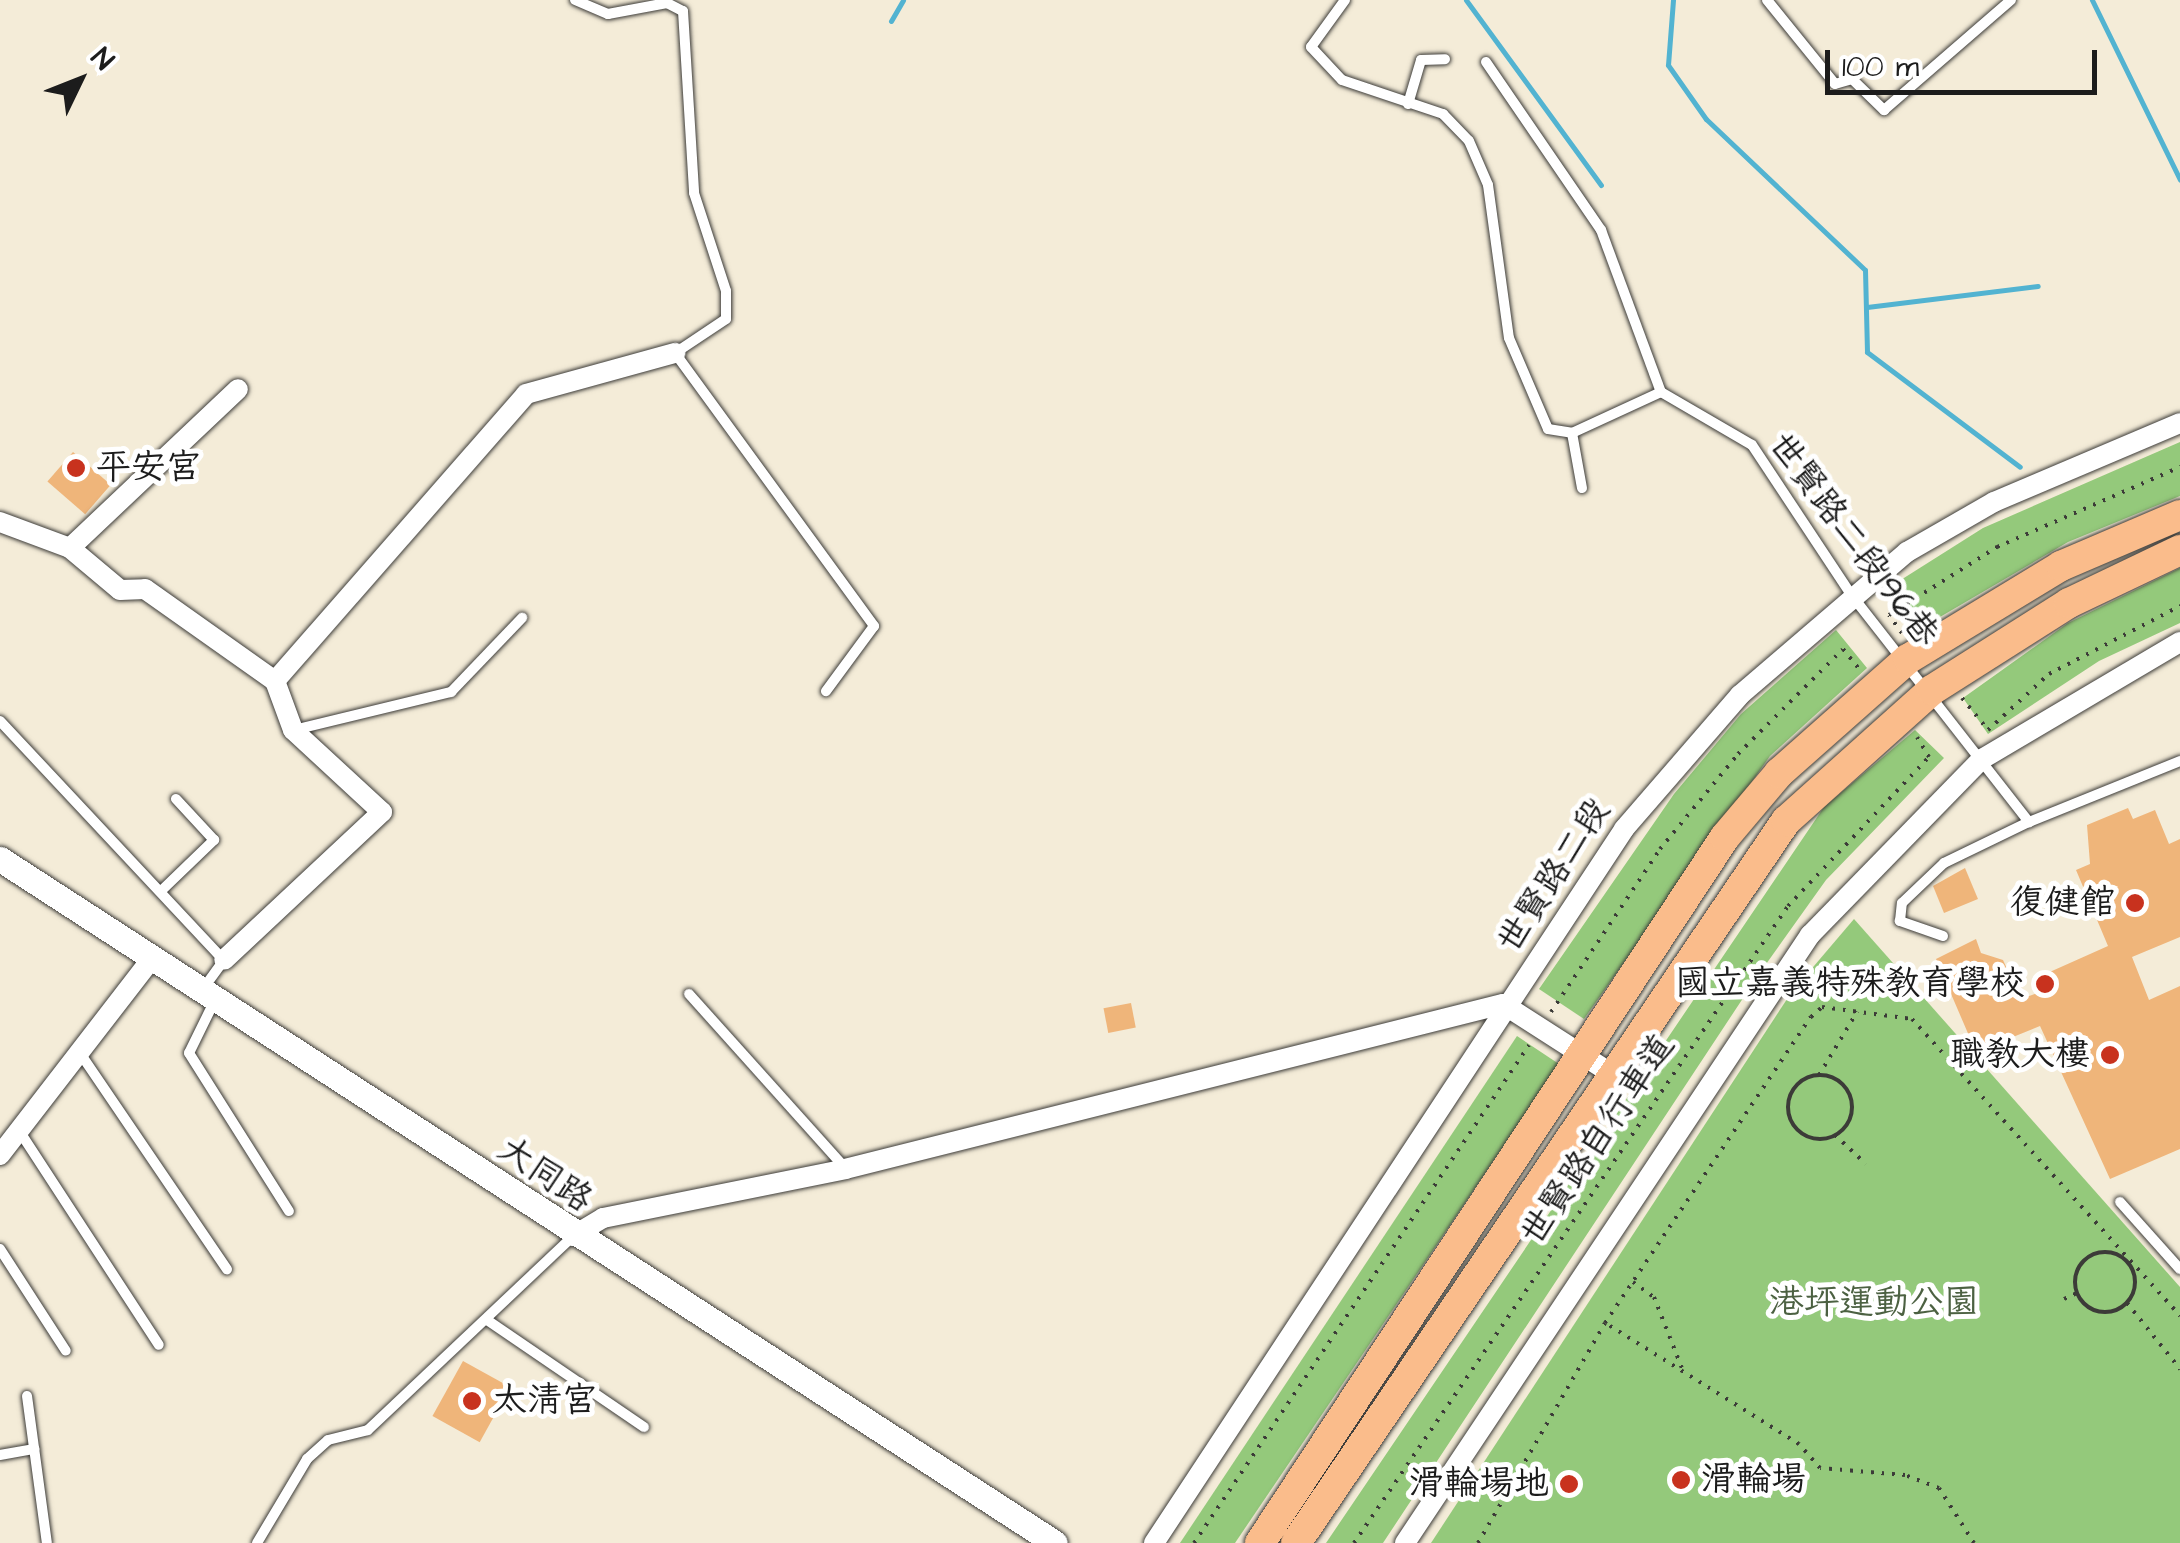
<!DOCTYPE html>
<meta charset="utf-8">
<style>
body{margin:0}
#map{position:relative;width:2180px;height:1543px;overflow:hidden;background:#f4ecd8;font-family:"Architects Daughter","LXGW WenKai TC",sans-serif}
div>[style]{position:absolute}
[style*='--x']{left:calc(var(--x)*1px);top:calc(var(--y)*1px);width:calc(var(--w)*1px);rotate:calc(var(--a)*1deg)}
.green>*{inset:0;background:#94c97b}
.stream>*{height:5px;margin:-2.5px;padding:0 2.5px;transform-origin:2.5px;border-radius:2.5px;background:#52b3d1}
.building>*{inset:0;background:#efb57a;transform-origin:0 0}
.path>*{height:4px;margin-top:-2px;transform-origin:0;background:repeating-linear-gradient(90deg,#3c3b38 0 2.5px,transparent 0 10.5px)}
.path>.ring{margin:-2px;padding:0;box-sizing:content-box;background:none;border:4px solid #3c3b38;border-radius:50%}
.roads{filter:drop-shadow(0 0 2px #3c3b38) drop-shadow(0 0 2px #3c3b38)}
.service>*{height:10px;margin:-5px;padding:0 5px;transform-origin:5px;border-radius:5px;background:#fff}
.minor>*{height:20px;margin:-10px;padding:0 10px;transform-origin:10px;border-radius:10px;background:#fff}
.tertiary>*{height:25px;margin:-12.5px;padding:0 12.5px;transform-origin:12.5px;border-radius:12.5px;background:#fff}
.primary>*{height:30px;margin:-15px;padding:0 15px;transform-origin:15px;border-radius:15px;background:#fabc8b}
.dots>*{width:28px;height:28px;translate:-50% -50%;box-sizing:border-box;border:5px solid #fff;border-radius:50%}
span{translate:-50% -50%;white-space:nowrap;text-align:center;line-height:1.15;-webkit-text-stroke:10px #fff;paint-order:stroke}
.poi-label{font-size:35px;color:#1c1c1c}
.left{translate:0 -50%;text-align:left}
.right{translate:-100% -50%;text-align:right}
.street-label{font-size:35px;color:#1c1c1c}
.park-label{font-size:35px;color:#4c6142}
.north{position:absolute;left:30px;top:30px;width:100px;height:100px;-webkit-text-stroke:8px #fff;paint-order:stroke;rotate:47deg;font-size:28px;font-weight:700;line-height:40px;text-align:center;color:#1c1c1c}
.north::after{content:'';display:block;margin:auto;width:35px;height:45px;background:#1c1c1c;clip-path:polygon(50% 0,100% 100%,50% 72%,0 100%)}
.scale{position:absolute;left:1825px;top:50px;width:272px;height:45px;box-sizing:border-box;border:5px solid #1c1c1c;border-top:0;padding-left:12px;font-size:30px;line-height:35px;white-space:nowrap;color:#1c1c1c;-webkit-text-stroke:8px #fff;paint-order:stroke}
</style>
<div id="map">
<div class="green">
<div style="clip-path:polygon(2180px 442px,2180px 496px,2068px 542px,1928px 624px,1910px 626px,1891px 600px,1896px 583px,1983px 528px)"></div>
<div style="clip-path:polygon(2180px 568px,2180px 623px,2099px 661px,1988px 734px,1963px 698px,2068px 623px)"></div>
<div style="clip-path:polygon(1836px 630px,1867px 668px,1770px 756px,1584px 1019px,1539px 989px,1674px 794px,1741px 714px)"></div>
<div style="clip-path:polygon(1915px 730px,1944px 758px,1826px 880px,1759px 974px,1383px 1543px,1326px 1543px,1824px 807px)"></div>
<div style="clip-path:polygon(1854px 919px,2180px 1287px,2180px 1543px,1431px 1543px,1791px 993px)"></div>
<div style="clip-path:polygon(1517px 1036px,1559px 1064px,1235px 1543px,1180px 1543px)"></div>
</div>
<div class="stream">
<div style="--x:1466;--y:0;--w:229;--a:53.9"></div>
<div style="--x:1673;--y:0;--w:65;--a:94.4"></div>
<div style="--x:1668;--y:65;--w:66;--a:54.9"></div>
<div style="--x:1706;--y:119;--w:219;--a:43.5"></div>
<div style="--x:1865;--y:270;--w:82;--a:88.6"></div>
<div style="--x:1867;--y:352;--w:191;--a:36.9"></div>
<div style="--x:2092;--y:0;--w:200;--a:63.9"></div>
<div style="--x:891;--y:21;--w:24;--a:-60"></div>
<div style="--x:1867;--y:307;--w:172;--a:-7"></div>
</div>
<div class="building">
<div style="left:73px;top:452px;width:50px;height:39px;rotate:41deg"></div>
<div style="clip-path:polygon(2128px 808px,2133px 819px,2155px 810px,2169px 844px,2180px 839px,2180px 937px,2132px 957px,2149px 1000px,2180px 986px,2180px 1149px,2110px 1179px,2040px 1026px,1976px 1052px,1936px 959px,1976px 939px,1981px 953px,2003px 960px,2021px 999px,2048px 989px,2043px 975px,2108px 946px,2076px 870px,2090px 864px,2087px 825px)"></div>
<div style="clip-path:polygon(1965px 868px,1978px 899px,1944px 913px,1933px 886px)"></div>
<div style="left:1131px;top:1003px;width:25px;height:28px;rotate:79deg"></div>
<div style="left:463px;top:1361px;width:54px;height:63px;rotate:29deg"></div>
</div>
<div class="path">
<div style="--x:1902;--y:633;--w:22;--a:-126"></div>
<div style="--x:1889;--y:615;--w:128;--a:-32.2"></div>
<div style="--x:1997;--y:547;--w:200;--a:-23.6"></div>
<div style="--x:1962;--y:698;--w:41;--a:50.9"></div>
<div style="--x:1988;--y:730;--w:83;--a:-42.6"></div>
<div style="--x:2049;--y:674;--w:148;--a:-27.4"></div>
<div style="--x:1551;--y:1012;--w:196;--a:-56.2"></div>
<div style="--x:1660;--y:849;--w:123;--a:-50.6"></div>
<div style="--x:1738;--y:754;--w:148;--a:-45"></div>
<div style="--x:1843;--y:649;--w:28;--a:51"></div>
<div style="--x:1819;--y:1075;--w:74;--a:-58.9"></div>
<div class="ring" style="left:1788px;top:1075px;width:60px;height:60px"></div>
<div style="--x:1835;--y:1135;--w:42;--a:43.1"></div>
<div class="ring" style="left:2075px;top:1252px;width:56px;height:56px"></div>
<div style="--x:1633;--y:1282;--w:26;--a:36"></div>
<div style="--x:1654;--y:1297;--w:79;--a:68.6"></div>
<div style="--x:2064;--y:1299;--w:14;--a:-25"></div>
<div style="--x:2127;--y:1303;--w:85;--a:51.2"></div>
<div style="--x:1194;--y:1543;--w:600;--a:-56.07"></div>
<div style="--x:1354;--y:1543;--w:771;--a:-55.73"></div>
<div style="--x:1788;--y:906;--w:205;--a:-46.6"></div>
<div style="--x:1929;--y:757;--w:23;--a:-121"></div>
<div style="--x:1478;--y:1543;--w:254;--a:-60"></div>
<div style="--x:1974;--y:1543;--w:65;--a:-122.5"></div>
<div style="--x:1939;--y:1488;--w:36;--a:-159"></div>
<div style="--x:1905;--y:1475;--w:85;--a:-175.3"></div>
<div style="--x:1820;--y:1468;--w:32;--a:-131"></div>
<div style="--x:1799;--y:1444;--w:229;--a:-148"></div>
<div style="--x:1605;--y:1323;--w:369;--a:-56.1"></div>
<div style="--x:1811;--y:1017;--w:15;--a:-42"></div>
<div style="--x:1822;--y:1007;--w:91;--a:7.6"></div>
<div style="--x:1912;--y:1019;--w:400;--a:47.9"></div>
</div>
<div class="roads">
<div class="service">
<div style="--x:575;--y:0;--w:36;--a:23"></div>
<div style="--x:608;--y:14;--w:60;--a:-10.6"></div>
<div style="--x:667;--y:3;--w:18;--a:27"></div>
<div style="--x:683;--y:11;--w:182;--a:86.5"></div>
<div style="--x:694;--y:193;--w:103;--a:71.9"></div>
<div style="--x:726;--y:291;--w:28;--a:90"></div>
<div style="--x:726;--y:319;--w:61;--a:146.3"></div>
<div style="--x:675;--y:353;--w:338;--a:53.9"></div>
<div style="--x:874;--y:626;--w:81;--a:126.4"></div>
<div style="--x:1345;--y:0;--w:58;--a:125.9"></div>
<div style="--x:1311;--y:47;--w:45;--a:46.8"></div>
<div style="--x:1342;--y:80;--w:107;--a:18.6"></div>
<div style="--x:1443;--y:114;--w:37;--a:46"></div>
<div style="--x:1469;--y:141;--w:48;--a:66.6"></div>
<div style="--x:1488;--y:185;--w:154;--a:82.2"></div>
<div style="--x:1509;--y:338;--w:99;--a:66.8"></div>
<div style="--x:1548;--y:429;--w:24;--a:9"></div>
<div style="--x:1572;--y:433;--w:98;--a:-24.7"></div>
<div style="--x:1661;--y:392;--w:105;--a:30.2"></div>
<div style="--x:1752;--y:445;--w:178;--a:56.5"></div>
<div style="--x:1850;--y:593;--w:291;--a:52"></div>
<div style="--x:2029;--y:822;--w:163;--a:-22"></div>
<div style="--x:1767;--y:0;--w:108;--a:51"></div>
<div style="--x:1835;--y:84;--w:18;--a:-16"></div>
<div style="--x:1852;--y:79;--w:45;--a:44.1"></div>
<div style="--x:1884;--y:110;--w:168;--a:-40.9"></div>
<div style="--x:1486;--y:62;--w:204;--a:55.6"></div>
<div style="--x:1601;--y:230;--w:173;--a:69.7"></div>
<div style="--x:1408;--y:104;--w:46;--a:-73.5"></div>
<div style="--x:1421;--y:60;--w:24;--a:-2"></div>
<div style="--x:1572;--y:433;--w:56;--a:79.7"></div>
<div style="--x:0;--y:721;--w:328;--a:46.9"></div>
<div style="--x:224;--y:960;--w:32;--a:126"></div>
<div style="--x:294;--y:730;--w:162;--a:-13.6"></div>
<div style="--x:451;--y:692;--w:103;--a:-46.2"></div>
<div style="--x:161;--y:891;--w:74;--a:-43.9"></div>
<div style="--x:214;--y:840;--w:56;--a:-132.8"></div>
<div style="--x:1943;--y:936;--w:46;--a:-160.8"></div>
<div style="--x:1900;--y:921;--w:18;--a:-84"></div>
<div style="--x:1902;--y:903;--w:58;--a:-43.6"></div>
<div style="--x:1944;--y:863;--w:94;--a:-25.8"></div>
<div style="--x:689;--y:994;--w:234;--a:48.1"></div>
<div style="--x:215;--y:1000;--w:59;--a:116.1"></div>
<div style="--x:189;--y:1053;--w:187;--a:57.7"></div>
<div style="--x:82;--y:1056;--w:258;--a:55.8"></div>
<div style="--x:20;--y:1132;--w:254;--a:56.9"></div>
<div style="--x:2120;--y:1202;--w:90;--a:48.2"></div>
<div style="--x:0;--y:1249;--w:121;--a:57.1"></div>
<div style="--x:487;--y:1320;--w:190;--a:34.3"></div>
<div style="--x:27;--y:1396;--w:148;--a:82.3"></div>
<div style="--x:0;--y:1455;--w:35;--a:-10"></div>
<div style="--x:257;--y:1543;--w:98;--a:-59.2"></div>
<div style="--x:307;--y:1459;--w:28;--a:-42"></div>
<div style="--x:328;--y:1440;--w:41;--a:-14"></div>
<div style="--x:368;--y:1430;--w:282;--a:-43.4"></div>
</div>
<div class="minor">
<div style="--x:0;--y:522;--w:75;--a:20.4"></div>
<div style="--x:70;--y:548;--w:65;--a:40"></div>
<div style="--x:120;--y:590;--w:25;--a:-2"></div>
<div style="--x:145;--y:589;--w:159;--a:35.3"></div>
<div style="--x:275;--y:681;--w:52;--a:69.8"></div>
<div style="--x:293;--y:730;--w:121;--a:42.7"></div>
<div style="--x:382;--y:812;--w:216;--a:136.9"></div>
<div style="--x:70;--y:548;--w:231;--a:-43.4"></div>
<div style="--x:275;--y:681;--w:381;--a:-48.8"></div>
<div style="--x:526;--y:394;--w:155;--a:-15.4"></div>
<div style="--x:0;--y:1155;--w:249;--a:-52.3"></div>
<div style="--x:573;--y:1236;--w:35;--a:-31"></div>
<div style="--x:603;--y:1218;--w:247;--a:-11.4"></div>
<div style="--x:845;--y:1169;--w:678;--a:-14.08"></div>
<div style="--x:1503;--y:1004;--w:130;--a:32.7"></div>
<div style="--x:1154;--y:1543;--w:855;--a:-56.64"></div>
<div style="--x:1624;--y:829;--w:177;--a:-49.1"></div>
<div style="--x:1740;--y:695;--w:220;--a:-40.6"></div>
<div style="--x:1907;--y:552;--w:100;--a:-29.9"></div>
<div style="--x:1994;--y:502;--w:202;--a:-23"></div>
<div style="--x:1405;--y:1543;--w:731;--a:-56.33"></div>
<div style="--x:1810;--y:935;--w:246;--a:-45.7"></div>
<div style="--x:1982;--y:759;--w:230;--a:-30.6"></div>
</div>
<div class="tertiary">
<div style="--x:0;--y:859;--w:1257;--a:32.96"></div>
</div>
<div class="primary">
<div style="--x:1260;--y:1543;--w:845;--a:-56.63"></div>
<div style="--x:1725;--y:837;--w:84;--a:-49.8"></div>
<div style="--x:1779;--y:773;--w:172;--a:-41.5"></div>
<div style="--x:1908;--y:659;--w:179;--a:-31.3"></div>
<div style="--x:2061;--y:566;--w:129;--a:-23.2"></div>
<div style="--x:1296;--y:1543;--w:873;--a:-55.84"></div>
<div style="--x:1786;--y:821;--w:196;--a:-41.9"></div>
<div style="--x:1932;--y:690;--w:162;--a:-32.4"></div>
<div style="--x:2069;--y:603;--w:123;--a:-25.5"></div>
</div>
</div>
<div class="dots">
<div style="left:76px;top:468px;background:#c8321e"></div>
<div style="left:2135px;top:903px;background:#c8321e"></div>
<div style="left:2045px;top:984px;background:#c8321e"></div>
<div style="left:2110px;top:1055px;background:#c8321e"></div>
<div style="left:472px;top:1401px;background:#c8321e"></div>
<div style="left:1681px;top:1480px;background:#c8321e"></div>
<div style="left:1569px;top:1484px;background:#c8321e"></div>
</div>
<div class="poi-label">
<span class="left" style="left:96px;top:468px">平安宮</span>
<span class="right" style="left:2115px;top:903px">復健館</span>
<span class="right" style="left:2025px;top:984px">國立嘉義特殊教育學校</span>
<span class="right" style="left:2090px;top:1055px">職教大樓</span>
<span class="left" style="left:492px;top:1401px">太清宮</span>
<span class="left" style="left:1701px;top:1480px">滑輪場</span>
<span class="right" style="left:1549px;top:1484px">滑輪場地</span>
</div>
<div class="street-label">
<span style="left:1853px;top:540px;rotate:53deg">世賢路二段196巷</span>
<span style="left:1554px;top:876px;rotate:-57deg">世賢路二段</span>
<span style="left:1598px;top:1140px;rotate:-56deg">世賢路自行車道</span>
<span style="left:545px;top:1175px;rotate:34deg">大同路</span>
</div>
<div class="park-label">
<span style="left:1874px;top:1303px">港坪運動公園</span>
</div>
<div class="north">N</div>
<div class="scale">100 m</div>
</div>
